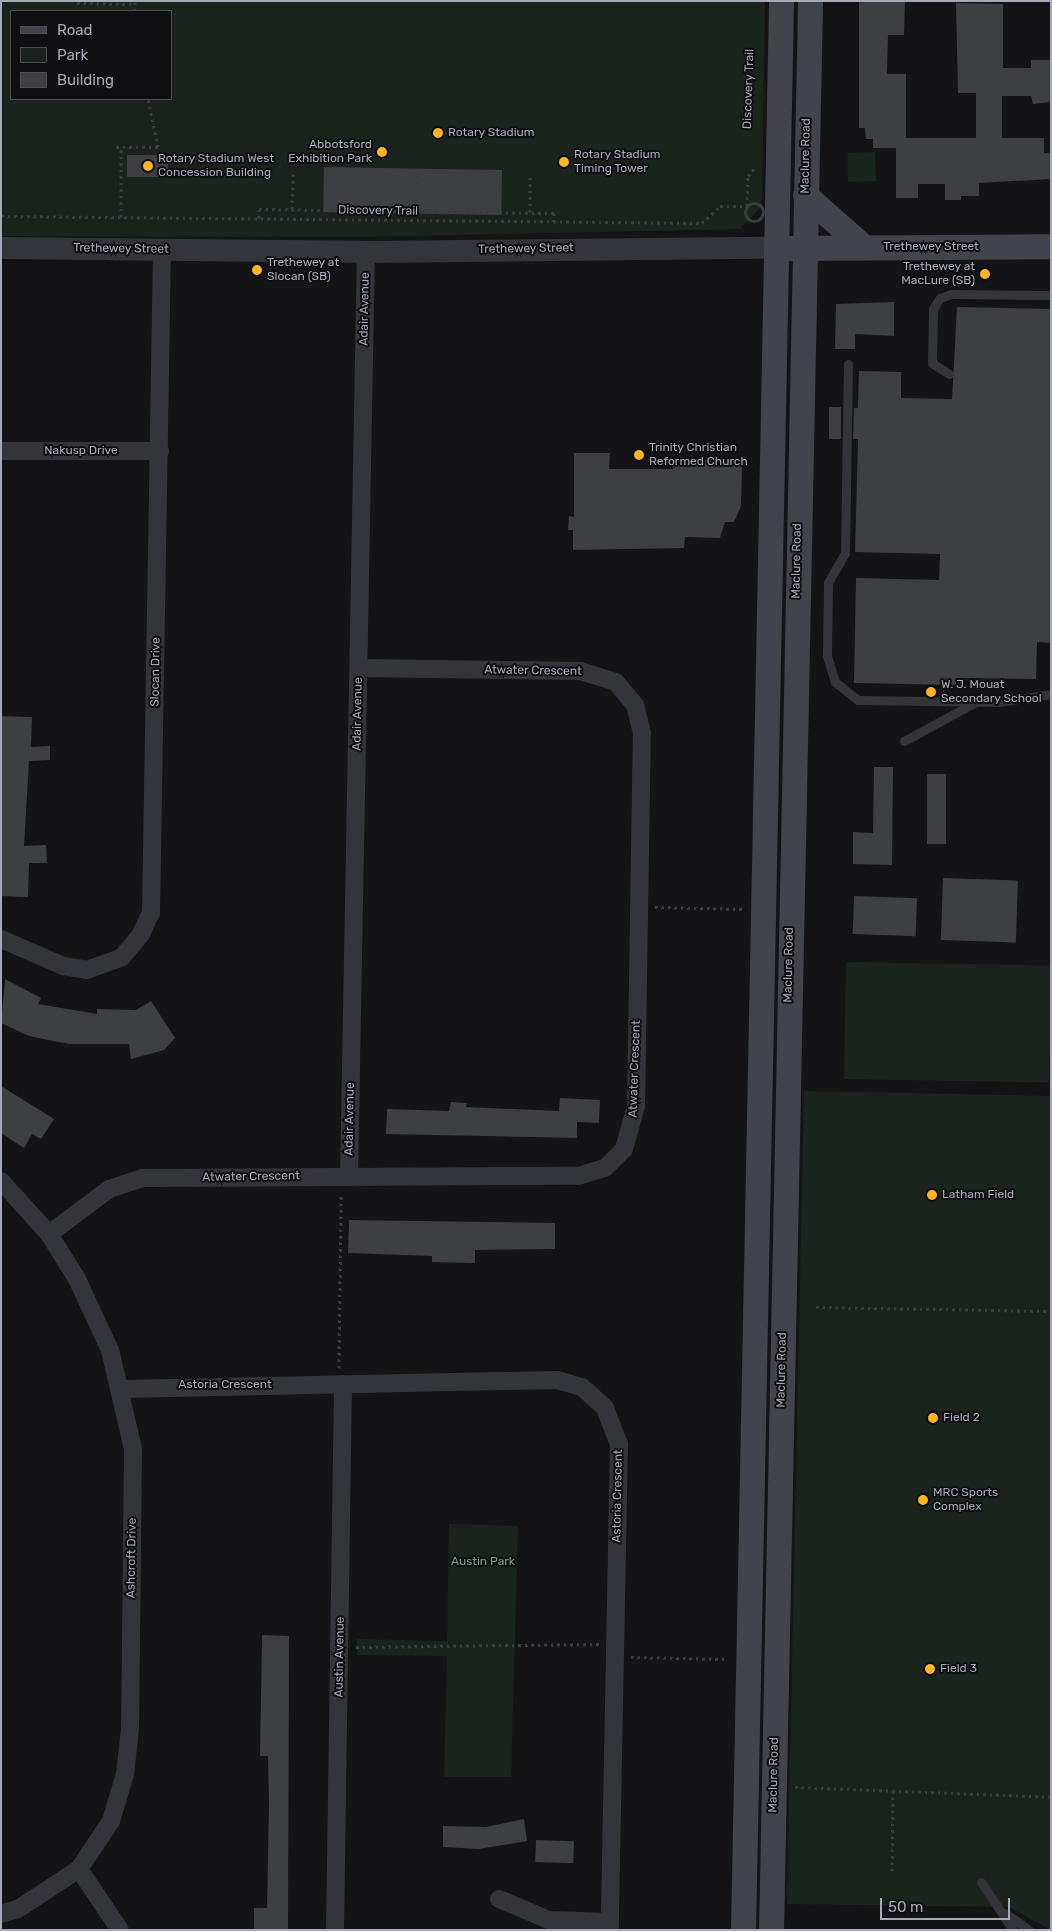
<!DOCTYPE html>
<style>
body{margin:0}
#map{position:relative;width:1052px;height:1931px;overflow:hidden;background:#141416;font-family:Rubik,sans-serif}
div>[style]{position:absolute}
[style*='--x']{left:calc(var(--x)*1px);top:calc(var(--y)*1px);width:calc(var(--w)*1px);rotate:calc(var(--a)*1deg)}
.green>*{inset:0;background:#1b241c;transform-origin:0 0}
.building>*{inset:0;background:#3e3f43;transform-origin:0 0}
.path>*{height:3px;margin-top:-1.5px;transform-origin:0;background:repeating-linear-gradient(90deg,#3a3c42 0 2.5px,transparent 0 6.5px)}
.path>.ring{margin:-1.5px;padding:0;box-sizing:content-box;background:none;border:3px solid #3a3c42;border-radius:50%}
.service>*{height:9px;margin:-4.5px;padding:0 4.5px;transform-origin:4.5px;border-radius:4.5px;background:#34353b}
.minor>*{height:18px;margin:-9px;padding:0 9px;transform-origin:9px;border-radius:9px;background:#34353b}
.tertiary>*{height:22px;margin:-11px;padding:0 11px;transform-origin:11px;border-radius:11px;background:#34353b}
.secondary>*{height:25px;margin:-12.5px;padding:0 12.5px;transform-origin:12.5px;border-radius:12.5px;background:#42444b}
.dots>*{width:14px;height:14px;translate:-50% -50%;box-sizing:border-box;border:2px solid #0f0f11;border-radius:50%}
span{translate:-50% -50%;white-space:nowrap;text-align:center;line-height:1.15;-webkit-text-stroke:4px #0f0f11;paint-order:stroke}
.street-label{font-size:12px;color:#a4aab7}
.poi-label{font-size:12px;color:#a4aab7}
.left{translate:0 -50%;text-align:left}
.right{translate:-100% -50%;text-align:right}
.park-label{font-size:12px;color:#79a47c}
.frame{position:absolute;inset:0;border:2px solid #a4aab7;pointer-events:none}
.legend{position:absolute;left:10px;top:10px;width:162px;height:90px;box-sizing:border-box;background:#0f0f11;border:1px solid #4b4d53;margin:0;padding:6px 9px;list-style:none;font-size:15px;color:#a4aab7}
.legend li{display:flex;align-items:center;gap:10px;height:25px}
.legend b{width:25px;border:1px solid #4b4d53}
.scale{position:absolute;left:880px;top:1898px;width:130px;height:22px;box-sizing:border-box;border:2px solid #a4aab7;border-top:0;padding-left:6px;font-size:15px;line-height:18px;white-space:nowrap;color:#a4aab7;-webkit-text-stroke:4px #0f0f11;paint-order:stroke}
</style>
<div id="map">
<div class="green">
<div style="clip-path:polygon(evenodd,1px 1px,765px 1px,762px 206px,740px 229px,361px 237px,1px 236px,1px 1px,11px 11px,171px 11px,171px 99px,11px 99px,11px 11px)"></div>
<div style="left:875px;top:152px;width:29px;height:28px;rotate:88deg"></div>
<div style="left:846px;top:962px;width:205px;height:117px;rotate:1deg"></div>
<div style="clip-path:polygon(804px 1091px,1051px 1096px,1051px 1930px,1009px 1907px,787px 1904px)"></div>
<div style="clip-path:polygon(449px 1524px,518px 1526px,511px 1777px,444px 1777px,447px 1656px,357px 1655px,357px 1639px,447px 1641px)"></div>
</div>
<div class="building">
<div style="clip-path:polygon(859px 1px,905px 1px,904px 35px,888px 35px,887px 74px,906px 74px,906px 138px,976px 138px,976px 93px,958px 93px,956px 3px,1003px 4px,1003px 68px,1031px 68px,1031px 60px,1051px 60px,1051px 102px,1033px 104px,1031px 96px,1002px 96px,1002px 138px,1044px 138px,1044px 153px,1051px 153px,1051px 179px,979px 183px,979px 196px,961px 196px,961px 200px,945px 200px,945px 184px,918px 184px,918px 198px,896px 198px,896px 148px,873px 148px,873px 139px,866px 139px,865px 128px,859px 128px)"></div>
<div style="left:127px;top:155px;width:41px;height:22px"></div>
<div style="left:324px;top:167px;width:178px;height:45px;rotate:1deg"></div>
<div style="clip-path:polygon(894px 302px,894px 336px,855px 334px,855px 349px,835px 349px,836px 304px)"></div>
<div style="clip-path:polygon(957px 307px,1051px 309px,1051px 643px,1037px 642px,1036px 679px,956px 678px,956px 685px,854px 683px,856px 578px,939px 580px,940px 554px,855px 552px,858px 439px,853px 439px,854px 408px,858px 408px,859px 371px,901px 372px,901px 398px,952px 399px)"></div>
<div style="left:829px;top:407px;width:12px;height:32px"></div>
<div style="clip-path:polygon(574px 453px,610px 453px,609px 469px,673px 469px,673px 465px,682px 465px,682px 459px,735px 460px,742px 466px,741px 506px,734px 522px,725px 522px,720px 538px,685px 537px,684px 548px,573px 550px,573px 530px,568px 530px,569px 516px,574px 517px)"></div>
<div style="clip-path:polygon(1px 716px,32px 717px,31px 747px,50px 746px,50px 760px,29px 761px,24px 846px,46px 845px,47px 863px,29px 863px,28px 897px,1px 896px)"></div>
<div style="clip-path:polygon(874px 767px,893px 767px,892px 865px,853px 864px,853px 832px,873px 833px)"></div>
<div style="left:927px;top:774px;width:19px;height:70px"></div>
<div style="left:943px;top:878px;width:75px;height:62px;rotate:2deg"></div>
<div style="left:854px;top:896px;width:63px;height:38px;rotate:2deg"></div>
<div style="clip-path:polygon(5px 979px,41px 998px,38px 1004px,97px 1014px,97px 1009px,136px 1010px,151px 1001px,175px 1038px,164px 1050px,131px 1059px,129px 1044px,69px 1044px,29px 1036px,1px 1023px)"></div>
<div style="clip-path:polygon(1px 1086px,54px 1119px,41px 1139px,32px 1134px,24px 1148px,1px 1133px)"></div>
<div style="clip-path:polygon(560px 1098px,600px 1100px,599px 1123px,577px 1122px,577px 1138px,386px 1134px,387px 1109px,449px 1111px,451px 1102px,467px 1103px,466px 1107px,559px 1111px)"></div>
<div style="clip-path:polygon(349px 1220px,555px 1223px,555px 1249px,475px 1250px,475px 1263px,432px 1262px,432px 1256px,348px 1253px)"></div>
<div style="clip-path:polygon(262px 1635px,289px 1636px,288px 1930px,254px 1930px,254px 1908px,267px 1908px,269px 1803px,268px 1756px,260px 1756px)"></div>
<div style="clip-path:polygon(524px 1819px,527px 1841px,479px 1849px,443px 1847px,443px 1826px,486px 1827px)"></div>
<div style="left:536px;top:1840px;width:38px;height:22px;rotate:2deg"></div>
</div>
<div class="path">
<div style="--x:77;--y:3;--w:57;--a:1"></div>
<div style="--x:135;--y:11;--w:10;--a:-90"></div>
<div style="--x:116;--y:147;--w:42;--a:0"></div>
<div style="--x:158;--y:147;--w:49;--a:-101.8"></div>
<div class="ring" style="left:745px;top:203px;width:15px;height:15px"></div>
<div style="--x:292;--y:209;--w:38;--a:-88"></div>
<div style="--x:416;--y:210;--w:41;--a:-88.6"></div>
<div style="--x:530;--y:212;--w:38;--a:-90"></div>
<div style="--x:1;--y:216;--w:701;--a:0.57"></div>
<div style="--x:702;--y:223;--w:25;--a:-43"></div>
<div style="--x:720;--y:206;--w:27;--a:0"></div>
<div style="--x:747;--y:206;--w:30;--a:-88"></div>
<div style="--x:748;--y:176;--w:11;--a:-52"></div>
<div style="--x:121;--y:217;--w:70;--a:-90"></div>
<div style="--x:259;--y:218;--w:9;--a:-90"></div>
<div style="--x:259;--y:209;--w:295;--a:0.8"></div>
<div style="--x:554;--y:213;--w:9;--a:96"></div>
<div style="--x:655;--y:907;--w:88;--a:1.3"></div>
<div style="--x:816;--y:1307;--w:235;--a:1"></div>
<div style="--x:339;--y:1368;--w:174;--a:-89.3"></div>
<div style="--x:356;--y:1647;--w:243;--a:-0.7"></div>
<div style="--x:631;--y:1657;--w:96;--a:1.2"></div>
<div style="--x:795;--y:1787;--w:256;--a:2.2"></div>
<div style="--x:892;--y:1871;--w:82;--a:-89.3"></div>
</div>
<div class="service">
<div style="--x:848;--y:364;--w:189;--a:90.9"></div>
<div style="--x:845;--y:553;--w:34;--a:120"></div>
<div style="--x:828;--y:583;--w:73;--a:90.8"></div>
<div style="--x:827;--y:656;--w:27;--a:73"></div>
<div style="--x:835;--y:682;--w:29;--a:38"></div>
<div style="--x:858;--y:700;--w:140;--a:0.8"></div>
<div style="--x:998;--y:702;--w:54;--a:-8.6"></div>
<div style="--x:949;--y:374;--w:20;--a:-147"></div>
<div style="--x:932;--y:363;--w:54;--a:-88.9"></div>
<div style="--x:933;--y:309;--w:13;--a:-58"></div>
<div style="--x:940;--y:298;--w:12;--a:-20"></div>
<div style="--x:951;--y:294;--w:100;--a:0.6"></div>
<div style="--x:904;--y:741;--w:80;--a:-28.5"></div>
<div style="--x:981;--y:1882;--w:58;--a:56.3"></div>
<div style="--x:1005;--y:1913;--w:29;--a:35"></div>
</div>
<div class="minor">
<div style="--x:1;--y:451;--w:159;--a:0"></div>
<div style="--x:1;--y:939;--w:68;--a:23.5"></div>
<div style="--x:63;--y:966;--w:24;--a:9"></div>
<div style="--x:87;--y:970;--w:37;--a:-20"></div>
<div style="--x:122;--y:957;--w:30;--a:-50"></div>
<div style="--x:141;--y:934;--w:23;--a:-65"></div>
<div style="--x:151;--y:913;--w:663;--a:-89.05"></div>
<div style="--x:349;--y:1176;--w:924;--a:-88.95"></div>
<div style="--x:1;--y:1181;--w:72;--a:47.8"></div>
<div style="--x:49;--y:1234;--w:53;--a:58.1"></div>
<div style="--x:77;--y:1279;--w:78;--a:65.1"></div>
<div style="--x:110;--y:1350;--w:102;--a:76.9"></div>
<div style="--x:133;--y:1449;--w:280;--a:90.6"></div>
<div style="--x:130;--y:1729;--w:45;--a:96.3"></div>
<div style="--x:125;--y:1774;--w:49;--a:106.6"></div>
<div style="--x:111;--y:1821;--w:58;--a:123.7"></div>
<div style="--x:79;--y:1869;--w:73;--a:146.7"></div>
<div style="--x:18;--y:1909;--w:18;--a:164"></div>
<div style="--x:49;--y:1234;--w:75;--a:-36.9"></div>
<div style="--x:109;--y:1189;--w:35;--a:-18"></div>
<div style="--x:142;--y:1178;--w:436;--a:-0.3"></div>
<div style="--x:578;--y:1176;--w:28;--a:-17"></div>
<div style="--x:605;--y:1168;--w:27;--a:-45"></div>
<div style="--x:624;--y:1149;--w:45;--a:-74.4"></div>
<div style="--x:636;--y:1106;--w:373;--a:-89.1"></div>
<div style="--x:642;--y:733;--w:29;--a:-104"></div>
<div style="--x:635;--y:705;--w:30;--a:-130"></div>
<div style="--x:616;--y:682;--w:37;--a:-163"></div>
<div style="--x:581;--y:671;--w:222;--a:-179.2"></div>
<div style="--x:122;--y:1389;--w:435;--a:-1.2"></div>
<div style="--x:557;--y:1380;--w:26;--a:16"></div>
<div style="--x:582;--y:1387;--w:31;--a:42"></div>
<div style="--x:605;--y:1408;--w:39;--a:69"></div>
<div style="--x:619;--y:1444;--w:486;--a:91.1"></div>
<div style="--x:79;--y:1869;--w:73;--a:56.1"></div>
<div style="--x:499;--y:1899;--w:54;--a:22.8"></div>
<div style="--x:549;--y:1920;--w:61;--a:1.9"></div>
<div style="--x:335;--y:1930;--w:546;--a:-89.16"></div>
</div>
<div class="tertiary">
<div style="--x:1;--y:248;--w:365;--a:0.6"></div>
<div style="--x:366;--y:252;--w:411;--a:-0.6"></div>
</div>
<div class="secondary">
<div style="--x:805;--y:195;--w:79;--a:41.4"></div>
<div style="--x:787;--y:248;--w:264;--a:-0.4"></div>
<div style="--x:743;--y:1930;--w:1929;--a:-88.87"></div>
<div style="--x:771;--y:1930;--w:1929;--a:-88.84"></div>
</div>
<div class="dots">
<div style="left:438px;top:133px;background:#ffb422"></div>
<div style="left:382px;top:152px;background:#ffb422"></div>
<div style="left:564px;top:162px;background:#ffb422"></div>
<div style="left:148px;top:166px;background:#ffb422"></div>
<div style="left:257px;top:270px;background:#ffb422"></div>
<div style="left:985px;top:274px;background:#ffb422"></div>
<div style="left:639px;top:455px;background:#ffb422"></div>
<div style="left:931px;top:692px;background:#ffb422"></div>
<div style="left:932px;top:1195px;background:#ffb422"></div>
<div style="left:933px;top:1418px;background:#ffb422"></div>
<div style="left:923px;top:1500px;background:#ffb422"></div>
<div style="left:930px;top:1669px;background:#ffb422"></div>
</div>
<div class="street-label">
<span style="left:749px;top:89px;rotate:-88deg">Discovery Trail</span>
<span style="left:806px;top:156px;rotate:-89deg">Maclure Road</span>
<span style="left:378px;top:211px;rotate:1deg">Discovery Trail</span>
<span style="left:931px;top:247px">Trethewey Street</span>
<span style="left:121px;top:249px;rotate:1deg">Trethewey Street</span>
<span style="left:526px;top:249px;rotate:-1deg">Trethewey Street</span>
<span style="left:365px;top:309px;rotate:-89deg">Adair Avenue</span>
<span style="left:81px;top:451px">Nakusp Drive</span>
<span style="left:797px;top:561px;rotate:-89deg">Maclure Road</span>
<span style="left:533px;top:671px;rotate:1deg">Atwater Crescent</span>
<span style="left:156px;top:672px;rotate:-89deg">Slocan Drive</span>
<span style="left:358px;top:714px;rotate:-89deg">Adair Avenue</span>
<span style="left:789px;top:965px;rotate:-89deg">Maclure Road</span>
<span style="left:635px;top:1069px;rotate:-88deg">Atwater Crescent</span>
<span style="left:350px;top:1119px;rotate:-89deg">Adair Avenue</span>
<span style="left:251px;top:1177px;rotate:-1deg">Atwater Crescent</span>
<span style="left:782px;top:1370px;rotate:-89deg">Maclure Road</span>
<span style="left:225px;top:1385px">Astoria Crescent</span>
<span style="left:618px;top:1496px;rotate:-89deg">Astoria Crescent</span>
<span style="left:132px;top:1558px;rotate:-89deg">Ashcroft Drive</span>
<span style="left:340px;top:1657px;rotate:-89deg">Austin Avenue</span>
<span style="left:774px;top:1775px;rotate:-89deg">Maclure Road</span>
</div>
<div class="poi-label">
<span class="left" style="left:448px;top:133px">Rotary Stadium</span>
<span class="right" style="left:372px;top:152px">Abbotsford<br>Exhibition Park</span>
<span class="left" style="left:574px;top:162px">Rotary Stadium<br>Timing Tower</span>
<span class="left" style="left:158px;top:166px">Rotary Stadium West<br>Concession Building</span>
<span class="left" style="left:267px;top:270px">Trethewey at<br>Slocan (SB)</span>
<span class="right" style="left:975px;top:274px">Trethewey at<br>MacLure (SB)</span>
<span class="left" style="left:649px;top:455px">Trinity Christian<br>Reformed Church</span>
<span class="left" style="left:941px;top:692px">W. J. Mouat<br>Secondary School</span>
<span class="left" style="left:942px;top:1195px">Latham Field</span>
<span class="left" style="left:943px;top:1418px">Field 2</span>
<span class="left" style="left:933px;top:1500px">MRC Sports<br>Complex</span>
<span class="left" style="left:940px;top:1669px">Field 3</span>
</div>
<div class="park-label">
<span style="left:483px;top:1562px">Austin Park</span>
</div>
<div class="frame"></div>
<ul class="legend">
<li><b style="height:6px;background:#42444b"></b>Road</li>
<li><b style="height:14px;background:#1b241c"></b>Park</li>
<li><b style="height:14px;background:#3e3f43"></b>Building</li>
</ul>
<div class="scale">50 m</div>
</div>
